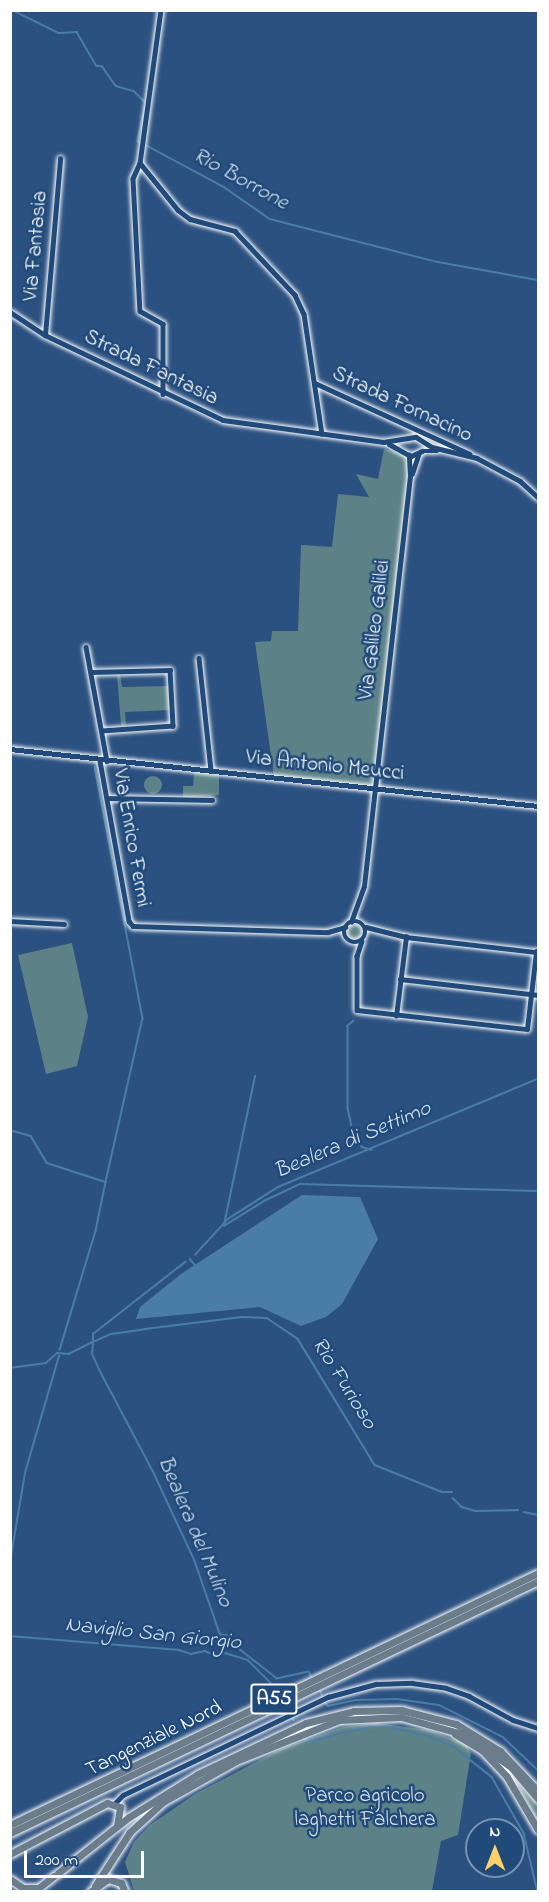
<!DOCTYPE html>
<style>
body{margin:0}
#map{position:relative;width:549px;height:1902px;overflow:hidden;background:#2b5181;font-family:"Indie Flower",sans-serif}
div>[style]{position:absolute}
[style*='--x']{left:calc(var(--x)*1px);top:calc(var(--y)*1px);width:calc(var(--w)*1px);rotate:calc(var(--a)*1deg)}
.green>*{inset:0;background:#5c8288}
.round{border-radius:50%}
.water>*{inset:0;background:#497da6}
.stream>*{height:1.5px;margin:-0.75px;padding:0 0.75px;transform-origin:0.75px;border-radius:0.75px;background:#497da6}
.roads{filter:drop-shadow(0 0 2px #fff) drop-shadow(0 0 2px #fff)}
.minor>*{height:4.5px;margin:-2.25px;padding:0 2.25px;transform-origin:2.25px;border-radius:2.25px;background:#1f4a7a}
.minor>.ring{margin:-2.25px;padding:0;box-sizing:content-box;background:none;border:4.5px solid #1f4a7a;border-radius:50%}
.highway>*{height:7px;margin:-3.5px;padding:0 3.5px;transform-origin:3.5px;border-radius:3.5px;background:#6b7d8b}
span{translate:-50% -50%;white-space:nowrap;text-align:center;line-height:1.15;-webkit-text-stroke:5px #1f4a7a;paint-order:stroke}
.shield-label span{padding:2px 4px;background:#1f4a7a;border:2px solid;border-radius:4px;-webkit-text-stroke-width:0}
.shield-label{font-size:20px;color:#fff;font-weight:700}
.street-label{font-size:21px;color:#fff}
.park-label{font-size:21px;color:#d6e0e1}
.water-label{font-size:22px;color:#d2dee9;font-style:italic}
.frame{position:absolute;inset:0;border:12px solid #fff;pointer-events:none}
.north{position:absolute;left:465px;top:1818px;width:60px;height:60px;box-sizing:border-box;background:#1f4a7a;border:2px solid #7992af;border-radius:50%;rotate:0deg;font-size:16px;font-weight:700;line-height:24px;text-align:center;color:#fff}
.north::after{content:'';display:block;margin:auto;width:21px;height:27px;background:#ffd166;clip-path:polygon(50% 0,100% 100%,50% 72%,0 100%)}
.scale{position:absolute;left:24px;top:1851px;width:120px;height:27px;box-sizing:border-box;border:3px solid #fff;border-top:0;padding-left:8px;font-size:18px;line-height:21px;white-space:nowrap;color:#fff;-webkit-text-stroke:4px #1f4a7a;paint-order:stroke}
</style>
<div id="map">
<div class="green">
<div style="clip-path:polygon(384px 449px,409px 455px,409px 478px,374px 788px,274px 777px,255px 642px,271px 641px,272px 631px,298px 631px,301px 545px,332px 547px,338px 494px,369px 497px,356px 474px,378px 479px)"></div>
<div style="clip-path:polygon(117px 674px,120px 674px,122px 687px,169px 686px,172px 710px,125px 712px,126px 725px,121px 726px)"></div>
<div style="clip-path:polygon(194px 772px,219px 774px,219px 795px,183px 798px,183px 786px,193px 786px)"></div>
<div class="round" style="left:144px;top:776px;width:18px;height:18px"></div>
<div class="round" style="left:346px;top:923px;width:18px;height:18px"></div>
<div style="clip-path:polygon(72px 943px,88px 1017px,77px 1066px,46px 1074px,18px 955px)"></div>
<div style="clip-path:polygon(377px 1723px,428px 1730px,466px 1744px,471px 1753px,458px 1835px,441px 1841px,432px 1891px,134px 1891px,125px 1862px,134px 1842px,150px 1825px,195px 1794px,281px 1749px,343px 1727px)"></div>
<div style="clip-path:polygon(502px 1765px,538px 1805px,538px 1821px,520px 1789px)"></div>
</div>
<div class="water">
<div style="clip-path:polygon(302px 1195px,360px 1197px,378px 1239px,342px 1304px,326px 1317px,301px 1326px,260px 1307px,136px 1319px,140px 1307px,181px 1274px)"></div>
</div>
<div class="stream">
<div style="--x:12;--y:10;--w:52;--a:26.1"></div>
<div style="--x:59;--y:33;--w:18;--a:-3"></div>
<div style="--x:77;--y:32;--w:39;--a:60"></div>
<div style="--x:97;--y:66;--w:5;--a:0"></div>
<div style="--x:102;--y:66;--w:24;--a:55"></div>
<div style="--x:116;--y:86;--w:19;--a:16"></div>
<div style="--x:134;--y:91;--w:17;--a:45"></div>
<div style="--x:146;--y:103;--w:39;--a:102"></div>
<div style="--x:138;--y:141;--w:98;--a:28.1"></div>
<div style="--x:224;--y:187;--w:56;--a:34.8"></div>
<div style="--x:270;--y:219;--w:173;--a:14.4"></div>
<div style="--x:438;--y:262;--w:102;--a:10.2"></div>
<div style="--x:95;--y:767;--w:256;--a:79.2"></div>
<div style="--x:143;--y:1018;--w:168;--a:102.7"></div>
<div style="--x:354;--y:1021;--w:8;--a:140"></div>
<div style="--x:348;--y:1026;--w:82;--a:90"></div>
<div style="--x:348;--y:1108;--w:30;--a:78"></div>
<div style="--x:354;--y:1137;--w:13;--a:51"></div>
<div style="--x:362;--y:1147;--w:10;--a:17"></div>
<div style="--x:10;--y:1130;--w:22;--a:16"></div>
<div style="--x:31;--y:1136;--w:31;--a:59"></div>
<div style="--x:47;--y:1163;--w:62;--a:17.9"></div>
<div style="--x:106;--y:1182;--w:50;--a:101.5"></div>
<div style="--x:96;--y:1231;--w:124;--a:106.8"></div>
<div style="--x:224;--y:1225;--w:152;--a:-78.2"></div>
<div style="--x:224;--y:1226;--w:49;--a:-31.8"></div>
<div style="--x:266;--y:1200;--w:38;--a:-25"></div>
<div style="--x:301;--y:1184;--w:237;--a:1.7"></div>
<div style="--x:195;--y:1255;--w:49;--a:-47.5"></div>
<div style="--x:228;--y:1219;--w:59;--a:-32.6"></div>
<div style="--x:278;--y:1187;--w:282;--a:-22.6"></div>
<div style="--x:190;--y:1259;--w:8;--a:50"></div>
<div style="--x:10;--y:1368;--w:36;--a:-8"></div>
<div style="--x:46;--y:1363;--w:15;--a:-42"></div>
<div style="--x:57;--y:1353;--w:12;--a:5"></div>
<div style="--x:69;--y:1354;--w:27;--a:-27"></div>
<div style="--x:93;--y:1342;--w:8;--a:-90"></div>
<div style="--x:93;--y:1334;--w:117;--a:-38"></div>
<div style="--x:453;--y:1498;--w:13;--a:45"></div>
<div style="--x:462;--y:1507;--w:15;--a:16"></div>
<div style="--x:476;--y:1511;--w:42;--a:-1.4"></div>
<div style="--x:524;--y:1512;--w:14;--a:12"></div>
<div style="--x:10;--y:1562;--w:90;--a:-80.4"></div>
<div style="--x:25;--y:1473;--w:122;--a:-73.8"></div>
<div style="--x:10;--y:1636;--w:170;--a:4.7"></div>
<div style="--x:179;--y:1650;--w:13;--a:18"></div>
<div style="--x:191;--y:1654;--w:14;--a:-12"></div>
<div style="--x:205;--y:1651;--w:15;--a:23"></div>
<div style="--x:219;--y:1657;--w:7;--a:-34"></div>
<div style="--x:225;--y:1653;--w:24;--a:17"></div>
<div style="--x:248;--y:1660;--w:44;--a:45"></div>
<div style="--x:311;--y:1677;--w:5;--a:-112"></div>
<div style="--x:309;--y:1672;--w:33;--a:168"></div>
<div style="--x:277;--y:1679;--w:47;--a:-141.9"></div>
<div style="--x:240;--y:1650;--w:18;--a:-128"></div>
<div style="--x:229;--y:1636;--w:9;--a:-174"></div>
<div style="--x:220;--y:1635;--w:79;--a:-109.1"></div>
<div style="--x:194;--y:1560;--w:97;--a:-115"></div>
<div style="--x:153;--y:1472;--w:113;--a:-117.9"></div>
<div style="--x:100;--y:1372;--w:20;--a:-114"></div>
<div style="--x:92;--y:1354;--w:12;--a:-85"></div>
<div style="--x:93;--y:1342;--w:20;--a:-24"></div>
<div style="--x:111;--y:1334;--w:34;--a:-8"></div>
<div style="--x:145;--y:1329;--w:97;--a:-7.1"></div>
<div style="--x:241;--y:1317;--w:26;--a:2"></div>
<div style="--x:267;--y:1318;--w:37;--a:34"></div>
<div style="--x:298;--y:1339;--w:148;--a:58.6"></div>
<div style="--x:375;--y:1465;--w:72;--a:21.9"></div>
<div style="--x:442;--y:1492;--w:10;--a:0"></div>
<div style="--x:320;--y:1690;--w:8;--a:67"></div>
<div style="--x:325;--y:1702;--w:5;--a:53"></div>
<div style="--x:328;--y:1706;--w:29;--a:-12"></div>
<div style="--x:356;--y:1700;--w:41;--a:-1.4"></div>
<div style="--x:397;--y:1699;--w:42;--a:8.1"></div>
<div style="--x:439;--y:1705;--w:72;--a:26.6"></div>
<div style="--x:503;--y:1737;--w:48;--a:43.3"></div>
<div style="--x:287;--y:1706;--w:16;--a:63"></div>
<div style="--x:302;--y:1738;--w:9;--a:21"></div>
<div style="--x:310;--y:1741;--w:61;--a:-13.3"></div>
<div style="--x:369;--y:1727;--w:20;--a:0"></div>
<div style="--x:389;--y:1727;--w:41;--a:12.7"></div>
<div style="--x:429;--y:1736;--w:26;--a:23"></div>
<div style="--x:453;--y:1746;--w:50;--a:38.5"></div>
<div style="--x:492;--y:1777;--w:64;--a:60.3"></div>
<div style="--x:524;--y:1833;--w:61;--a:76.7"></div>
</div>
<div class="roads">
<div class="minor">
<div style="--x:161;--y:10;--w:154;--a:97.8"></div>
<div style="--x:140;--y:163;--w:60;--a:51"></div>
<div style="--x:178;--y:210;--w:15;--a:37"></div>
<div style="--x:190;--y:219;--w:47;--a:14.9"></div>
<div style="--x:235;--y:231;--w:88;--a:46.8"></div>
<div style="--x:295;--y:295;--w:21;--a:65"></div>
<div style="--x:304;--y:314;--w:121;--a:81.5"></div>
<div style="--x:140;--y:163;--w:17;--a:114"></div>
<div style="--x:133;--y:179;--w:132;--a:87"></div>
<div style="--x:140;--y:311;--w:26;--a:29"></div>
<div style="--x:163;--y:324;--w:70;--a:90"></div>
<div style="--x:10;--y:312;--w:42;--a:33.3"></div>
<div style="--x:45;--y:335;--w:197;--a:25.5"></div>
<div style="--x:223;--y:420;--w:162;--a:7.8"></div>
<div style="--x:383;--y:442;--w:33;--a:-9"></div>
<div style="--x:416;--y:437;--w:19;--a:32"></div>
<div style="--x:432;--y:447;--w:46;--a:13.7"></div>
<div style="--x:477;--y:458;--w:49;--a:28.1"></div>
<div style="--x:520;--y:481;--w:24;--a:42"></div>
<div style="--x:45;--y:335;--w:177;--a:-85.1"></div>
<div style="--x:315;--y:383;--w:170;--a:24.6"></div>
<div style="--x:389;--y:444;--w:25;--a:29"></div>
<div style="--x:411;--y:456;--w:12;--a:-24"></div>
<div style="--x:422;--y:451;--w:15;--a:0"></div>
<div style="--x:412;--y:474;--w:20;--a:-72"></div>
<div style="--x:86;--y:647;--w:116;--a:79.6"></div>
<div style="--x:199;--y:658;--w:113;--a:83.9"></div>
<div style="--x:91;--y:672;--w:79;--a:-1.5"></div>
<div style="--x:170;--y:670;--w:56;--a:86.9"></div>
<div style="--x:173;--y:726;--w:71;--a:176"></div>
<div style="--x:10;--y:749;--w:531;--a:6.16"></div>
<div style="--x:100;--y:761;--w:163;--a:79.7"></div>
<div style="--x:129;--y:921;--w:6;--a:51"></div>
<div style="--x:133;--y:926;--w:195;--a:1.8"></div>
<div style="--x:328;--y:932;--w:18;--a:-16"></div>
<div style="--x:107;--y:798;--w:105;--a:1.1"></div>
<div class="ring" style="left:344px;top:921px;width:17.5px;height:17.5px"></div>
<div style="--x:10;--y:921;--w:54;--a:3.2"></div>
<div style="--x:351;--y:922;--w:38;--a:-70"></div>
<div style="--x:364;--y:886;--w:412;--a:-83.6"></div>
<div style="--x:410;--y:477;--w:22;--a:-93"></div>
<div style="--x:366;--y:927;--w:41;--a:14"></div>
<div style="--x:406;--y:937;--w:131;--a:6.6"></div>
<div style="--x:362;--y:941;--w:16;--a:108"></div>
<div style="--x:357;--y:956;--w:54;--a:90"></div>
<div style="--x:357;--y:1010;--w:171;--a:6.4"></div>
<div style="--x:527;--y:1029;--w:78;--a:-83.3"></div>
<div style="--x:400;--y:979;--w:139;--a:6.6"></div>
<div style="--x:396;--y:1016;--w:80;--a:-82.8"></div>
<div style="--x:115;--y:1803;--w:11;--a:-45"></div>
<div style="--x:123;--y:1795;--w:227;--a:-25.6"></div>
<div style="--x:328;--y:1697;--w:50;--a:-15.2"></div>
<div style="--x:376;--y:1684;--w:36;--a:-2"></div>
<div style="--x:412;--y:1683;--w:34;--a:8"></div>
<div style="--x:446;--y:1688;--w:24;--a:19"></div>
<div style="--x:469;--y:1696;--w:50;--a:28.6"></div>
<div style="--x:513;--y:1720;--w:26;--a:18"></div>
</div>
<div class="highway">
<div style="--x:455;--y:1734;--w:33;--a:31"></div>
<div style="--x:483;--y:1751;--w:35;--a:47"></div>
<div style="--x:507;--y:1777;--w:61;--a:59.7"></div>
<div style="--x:10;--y:1825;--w:585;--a:-25.51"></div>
<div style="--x:10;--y:1833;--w:585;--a:-25.51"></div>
<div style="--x:10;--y:1854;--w:110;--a:-27.7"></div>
<div style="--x:107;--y:1803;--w:14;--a:17"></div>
<div style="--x:120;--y:1807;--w:18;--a:99"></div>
<div style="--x:58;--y:1873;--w:90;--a:-38.3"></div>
<div style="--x:129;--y:1817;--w:81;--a:-31.9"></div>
<div style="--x:198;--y:1774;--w:119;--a:-25.3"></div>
<div style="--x:306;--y:1723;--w:49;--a:-14"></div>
<div style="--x:354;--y:1711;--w:47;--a:-1.2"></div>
<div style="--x:401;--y:1710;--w:57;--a:14.3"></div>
<div style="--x:456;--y:1724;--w:52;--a:31.5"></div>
<div style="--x:500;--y:1751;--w:55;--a:46.5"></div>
<div style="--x:10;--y:1879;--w:16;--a:35"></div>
<div style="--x:23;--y:1888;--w:15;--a:0"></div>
<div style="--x:95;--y:1886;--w:64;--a:-57.1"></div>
<div style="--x:130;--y:1832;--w:45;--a:-42.3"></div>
<div style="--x:163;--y:1802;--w:84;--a:-29.3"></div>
<div style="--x:236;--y:1761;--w:111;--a:-21.7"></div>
<div style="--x:339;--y:1720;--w:62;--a:-2.8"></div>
<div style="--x:401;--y:1717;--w:67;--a:15.5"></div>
<div style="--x:466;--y:1735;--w:55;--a:35.4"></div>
<div style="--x:511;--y:1767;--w:42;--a:49.8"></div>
<div style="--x:36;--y:1890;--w:23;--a:-38"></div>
<div style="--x:90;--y:1892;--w:22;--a:-36"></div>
<div style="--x:108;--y:1879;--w:14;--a:17"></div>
<div style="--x:121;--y:1883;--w:10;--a:66"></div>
</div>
</div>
<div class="shield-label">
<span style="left:274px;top:1699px">A55</span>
</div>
<div class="street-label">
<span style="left:36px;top:246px;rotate:-85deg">Via Fantasia</span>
<span style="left:151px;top:368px;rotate:26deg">Strada Fantasia</span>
<span style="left:402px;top:405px;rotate:25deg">Strada Fornacino</span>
<span style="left:375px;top:630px;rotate:-83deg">Via Galileo Galilei</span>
<span style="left:325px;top:766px;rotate:6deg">Via Antonio Meucci</span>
<span style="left:131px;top:838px;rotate:80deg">Via Enrico Fermi</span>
<span style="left:154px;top:1739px;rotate:-26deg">Tangenziale Nord</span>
</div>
<div class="park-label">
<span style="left:365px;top:1808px">Parco agricolo<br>laghetti Falchera</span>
</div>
<div class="water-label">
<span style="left:240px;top:180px;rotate:29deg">Rio Borrone</span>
<span style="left:353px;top:1141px;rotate:-23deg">Bealera di Settimo</span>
<span style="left:343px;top:1384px;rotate:58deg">Rio Furioso</span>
<span style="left:194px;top:1532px;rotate:67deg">Bealera del Mulino</span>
<span style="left:153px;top:1635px;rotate:6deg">Naviglio San Giorgio</span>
</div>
<div class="frame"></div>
<div class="north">N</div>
<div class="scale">200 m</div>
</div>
